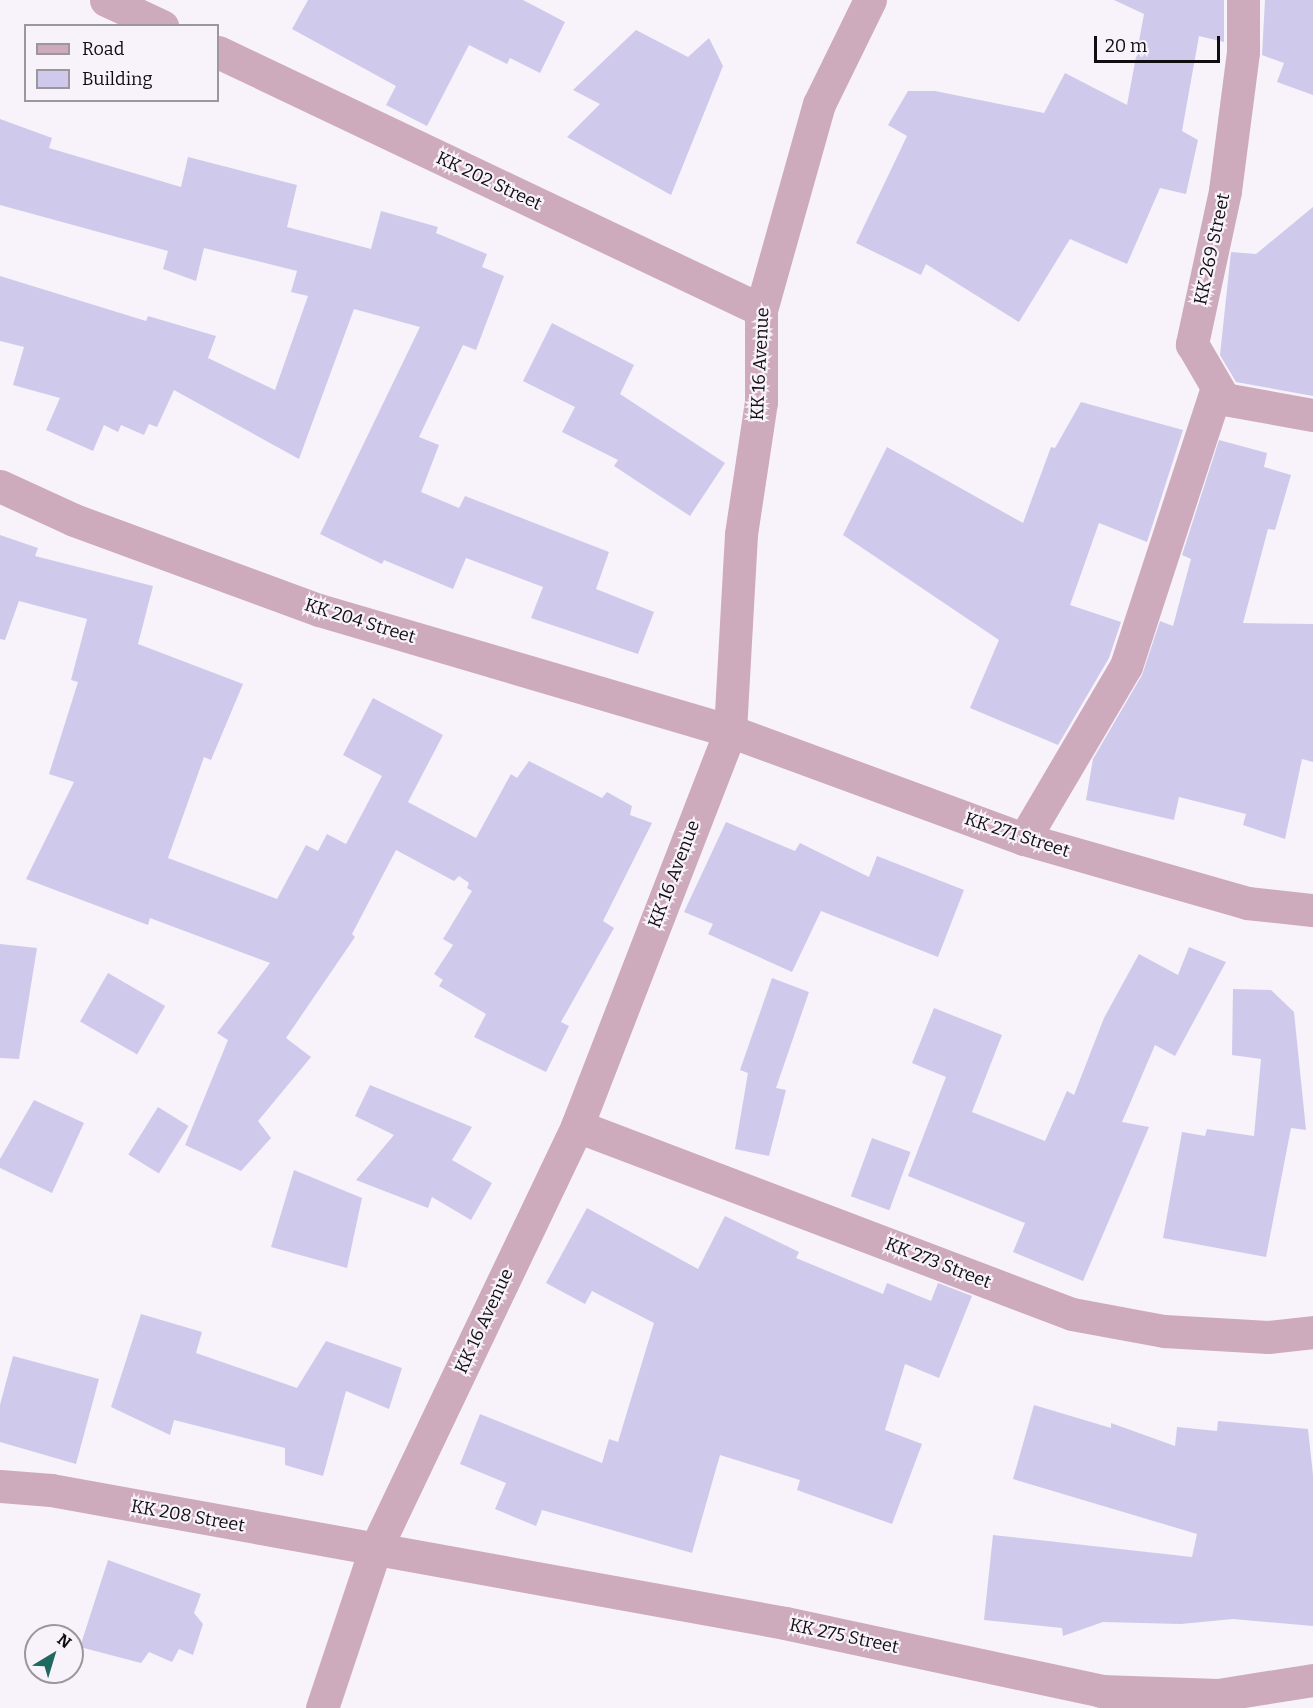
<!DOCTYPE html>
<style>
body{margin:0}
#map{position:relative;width:1313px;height:1708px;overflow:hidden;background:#f8f2fa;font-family:Bitter,serif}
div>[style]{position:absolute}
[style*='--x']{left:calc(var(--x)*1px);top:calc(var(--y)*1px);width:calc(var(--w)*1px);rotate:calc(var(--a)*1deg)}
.building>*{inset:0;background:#cfcaec;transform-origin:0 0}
.minor>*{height:33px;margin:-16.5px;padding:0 16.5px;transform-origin:16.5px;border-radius:16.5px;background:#ceaabd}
.tertiary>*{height:33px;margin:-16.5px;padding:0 16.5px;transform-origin:16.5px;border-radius:16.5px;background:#ceaabd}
span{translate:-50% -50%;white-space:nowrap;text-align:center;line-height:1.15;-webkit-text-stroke:4.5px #f8f2fa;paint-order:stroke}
.street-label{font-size:18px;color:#100e10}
.legend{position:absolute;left:24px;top:24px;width:195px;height:78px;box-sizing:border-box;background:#f8f2fa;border:2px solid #9b979c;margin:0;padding:8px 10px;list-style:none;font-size:18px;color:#100e10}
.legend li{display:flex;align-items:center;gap:12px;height:30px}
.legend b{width:30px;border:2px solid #9b979c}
.north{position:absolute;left:24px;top:1624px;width:60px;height:60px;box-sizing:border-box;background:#f8f2fa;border:2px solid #9b979c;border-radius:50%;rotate:38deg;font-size:16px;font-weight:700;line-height:24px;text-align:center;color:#100e10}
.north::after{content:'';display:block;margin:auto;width:21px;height:27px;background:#1f6961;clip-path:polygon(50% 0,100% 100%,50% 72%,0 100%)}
.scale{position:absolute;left:1094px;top:36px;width:126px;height:27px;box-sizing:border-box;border:3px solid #100e10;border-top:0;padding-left:8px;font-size:18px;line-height:21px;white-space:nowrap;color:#100e10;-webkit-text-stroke:4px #f8f2fa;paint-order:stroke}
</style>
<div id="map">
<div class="building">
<div style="clip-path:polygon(308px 0,523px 0,565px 22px,540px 73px,510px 58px,507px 64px,469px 45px,427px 126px,386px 105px,396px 86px,292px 29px)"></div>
<div style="clip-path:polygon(1114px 0,1224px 0,1224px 42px,1199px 36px,1182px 131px,1198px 140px,1186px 194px,1160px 188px,1127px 264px,1070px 239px,1019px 322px,926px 264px,921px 275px,856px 243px,907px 136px,888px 125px,908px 91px,935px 91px,1044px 113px,1065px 73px,1127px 105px,1144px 14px)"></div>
<div style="clip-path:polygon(1265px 0,1313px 0,1313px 95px,1277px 82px,1284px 63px,1262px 55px)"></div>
<div style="clip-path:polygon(636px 30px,688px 57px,709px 38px,723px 66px,671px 195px,567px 137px,600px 104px,573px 90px)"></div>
<div style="clip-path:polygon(0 119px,52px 138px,49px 148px,181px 187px,188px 157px,297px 185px,287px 227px,371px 249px,381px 211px,438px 227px,436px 233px,487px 254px,482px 267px,504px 276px,476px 350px,463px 345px,419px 437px,439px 445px,421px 492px,459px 508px,465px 496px,609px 552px,596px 589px,654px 612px,638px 654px,531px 618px,543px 587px,466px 558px,453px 589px,384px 560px,382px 564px,320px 534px,420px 327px,354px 309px,299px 459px,174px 390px,157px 427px,149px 424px,144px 435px,121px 425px,118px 432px,104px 425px,93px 451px,46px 430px,60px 398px,13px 385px,24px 347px,0 341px,0 276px,146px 321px,148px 316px,216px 336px,208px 358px,275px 390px,308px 296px,291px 292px,297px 271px,204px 248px,196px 281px,163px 269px,168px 251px,0 205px)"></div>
<div style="clip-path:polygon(1313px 207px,1313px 396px,1236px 382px,1220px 355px,1231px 252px,1256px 254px)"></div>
<div style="clip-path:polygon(552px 323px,634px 365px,620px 394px,725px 463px,690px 516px,614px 466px,618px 460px,562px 432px,575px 407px,523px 381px)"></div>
<div style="clip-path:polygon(1081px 402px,1183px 430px,1147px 542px,1099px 523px,1070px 605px,1121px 622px,1109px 658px,1058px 745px,970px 708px,999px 640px,843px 535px,887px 447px,1023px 523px,1051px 447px,1055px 448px)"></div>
<div style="clip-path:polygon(1219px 440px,1267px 453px,1264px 467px,1291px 475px,1275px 530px,1268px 529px,1243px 623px,1313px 624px,1313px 762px,1302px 759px,1285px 839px,1243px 825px,1246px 814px,1179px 797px,1174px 820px,1086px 800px,1093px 759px,1142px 675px,1160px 621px,1173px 626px,1191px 559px,1182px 555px)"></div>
<div style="clip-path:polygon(0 535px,38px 548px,35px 556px,153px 586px,138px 644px,243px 684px,211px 760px,204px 757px,168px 858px,277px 899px,306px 845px,318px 851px,327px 834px,346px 844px,382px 776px,343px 755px,373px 698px,443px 735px,408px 802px,476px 838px,511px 774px,517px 778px,529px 761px,602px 798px,607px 792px,632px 806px,630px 815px,652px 823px,603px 921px,614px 928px,561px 1022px,569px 1026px,546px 1072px,474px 1037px,486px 1014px,439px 986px,443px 980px,434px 974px,453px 945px,443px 939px,472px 891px,467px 888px,469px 883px,459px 876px,454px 881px,396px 850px,352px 934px,355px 937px,286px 1038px,311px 1057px,258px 1121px,271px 1138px,241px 1171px,185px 1145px,228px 1040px,217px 1033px,270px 963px,150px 918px,148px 925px,26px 879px,74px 782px,49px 774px,78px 682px,71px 680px,87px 619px,19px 601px,5px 640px,0 639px)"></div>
<div style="clip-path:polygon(726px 822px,795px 851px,800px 843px,869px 877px,877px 856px,964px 890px,938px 957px,821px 911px,792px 972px,708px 934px,713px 924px,684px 912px)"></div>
<div style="clip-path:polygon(0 944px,37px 948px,19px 1059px,0 1058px)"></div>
<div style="clip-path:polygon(1189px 947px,1226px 962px,1175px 1056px,1155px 1045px,1122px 1122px,1149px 1127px,1083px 1281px,1013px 1252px,1025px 1223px,908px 1176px,946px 1077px,912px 1063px,934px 1008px,1002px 1035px,972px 1112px,1045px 1141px,1067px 1091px,1074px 1095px,1104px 1018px,1139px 954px,1178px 975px)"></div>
<div style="left:108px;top:973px;width:66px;height:56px;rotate:30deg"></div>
<div style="clip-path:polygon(772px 978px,809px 992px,776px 1088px,786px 1090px,769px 1156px,735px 1149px,748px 1073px,740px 1070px)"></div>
<div style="clip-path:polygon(1233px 989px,1271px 990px,1294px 1012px,1306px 1130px,1291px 1128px,1266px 1257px,1163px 1238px,1182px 1132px,1205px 1136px,1207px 1129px,1254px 1136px,1261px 1059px,1232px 1055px)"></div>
<div style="clip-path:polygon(370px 1085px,472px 1127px,452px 1160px,492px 1183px,471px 1220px,432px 1197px,428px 1208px,356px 1180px,394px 1135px,355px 1116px)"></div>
<div style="clip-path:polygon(34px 1100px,84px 1123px,52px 1193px,0 1168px,0 1159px)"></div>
<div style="left:158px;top:1107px;width:36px;height:56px;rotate:32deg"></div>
<div style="left:872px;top:1138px;width:41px;height:62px;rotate:20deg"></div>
<div style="clip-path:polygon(294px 1170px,362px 1198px,347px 1268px,271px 1247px)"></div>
<div style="clip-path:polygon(587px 1208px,698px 1269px,725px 1216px,799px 1252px,796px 1258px,883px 1294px,887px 1283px,931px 1301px,938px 1283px,972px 1296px,939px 1378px,905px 1364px,885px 1430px,922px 1444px,892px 1524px,797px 1490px,800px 1480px,720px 1455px,692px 1553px,542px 1510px,536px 1526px,495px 1509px,506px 1483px,460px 1464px,480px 1414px,602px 1463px,609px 1439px,618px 1442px,654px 1323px,592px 1291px,585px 1304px,546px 1283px)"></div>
<div style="clip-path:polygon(141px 1314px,202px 1332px,196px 1353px,297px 1388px,326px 1341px,402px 1368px,389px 1409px,346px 1391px,323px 1476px,285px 1465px,285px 1448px,174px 1420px,170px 1435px,111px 1407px)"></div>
<div style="clip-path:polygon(13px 1356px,99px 1379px,76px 1464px,0 1442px,0 1405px)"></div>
<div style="clip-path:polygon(1034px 1405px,1111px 1428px,1111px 1423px,1175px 1446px,1177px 1427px,1217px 1431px,1218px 1421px,1308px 1429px,1313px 1475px,1313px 1626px,1233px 1619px,1181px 1624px,1103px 1622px,1063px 1636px,1062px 1628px,984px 1620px,993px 1535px,1192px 1557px,1197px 1534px,1013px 1479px)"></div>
<div style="clip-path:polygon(108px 1560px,201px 1594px,194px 1613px,203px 1624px,193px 1655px,179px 1649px,172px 1662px,149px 1652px,141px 1663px,80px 1647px)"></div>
</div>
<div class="minor">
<div style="--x:106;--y:0;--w:62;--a:24.9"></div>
<div style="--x:1243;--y:0;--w:52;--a:90"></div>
<div style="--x:1243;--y:52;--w:140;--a:97.4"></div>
<div style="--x:1225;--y:191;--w:157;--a:102.2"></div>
<div style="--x:1192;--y:344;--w:64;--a:59.8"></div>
<div style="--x:1224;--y:399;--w:90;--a:10.2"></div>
<div style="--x:218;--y:52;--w:601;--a:25.41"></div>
<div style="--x:1024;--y:839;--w:201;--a:-59.5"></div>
<div style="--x:1126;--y:666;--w:290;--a:-71.9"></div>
<div style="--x:577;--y:1126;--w:529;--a:20.8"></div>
<div style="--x:1072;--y:1314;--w:94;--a:10.5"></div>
<div style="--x:1164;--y:1331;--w:104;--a:3.3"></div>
<div style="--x:1268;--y:1337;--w:45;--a:-6.3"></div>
<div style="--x:0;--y:1486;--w:51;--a:4.5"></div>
<div style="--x:51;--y:1490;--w:746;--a:10.27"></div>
<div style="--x:785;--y:1623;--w:323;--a:12.1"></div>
<div style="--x:1101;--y:1691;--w:117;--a:2"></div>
<div style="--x:1218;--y:1695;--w:96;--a:-9"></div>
<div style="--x:322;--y:1708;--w:167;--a:-71.5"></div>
<div style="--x:375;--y:1550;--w:470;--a:-64.5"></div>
<div style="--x:577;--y:1126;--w:424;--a:-68.8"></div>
<div style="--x:730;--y:731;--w:197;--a:-86.8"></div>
<div style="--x:741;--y:534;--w:134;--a:-81.4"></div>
<div style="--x:761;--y:402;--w:92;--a:-90"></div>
<div style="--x:761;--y:310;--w:214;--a:-74.3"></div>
<div style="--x:819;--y:104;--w:116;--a:-63.9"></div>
</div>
<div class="tertiary">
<div style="--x:0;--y:486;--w:81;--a:24.7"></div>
<div style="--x:74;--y:520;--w:261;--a:20.2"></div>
<div style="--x:319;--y:610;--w:428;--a:16.4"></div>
<div style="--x:730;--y:731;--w:313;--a:20.2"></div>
<div style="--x:1024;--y:839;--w:232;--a:16"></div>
<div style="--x:1247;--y:903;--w:66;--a:6.1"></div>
</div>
<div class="street-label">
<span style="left:489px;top:181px;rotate:25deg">KK 202 Street</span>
<span style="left:1212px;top:249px;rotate:-78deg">KK 269 Street</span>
<span style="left:760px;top:364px;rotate:-87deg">KK 16 Avenue</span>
<span style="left:360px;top:621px;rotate:17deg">KK 204 Street</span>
<span style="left:1017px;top:835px;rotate:18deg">KK 271 Street</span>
<span style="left:674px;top:874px;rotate:-69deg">KK 16 Avenue</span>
<span style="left:938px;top:1263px;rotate:21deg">KK 273 Street</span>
<span style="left:484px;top:1321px;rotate:-65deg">KK 16 Avenue</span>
<span style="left:188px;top:1516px;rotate:10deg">KK 208 Street</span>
<span style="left:844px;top:1636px;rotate:12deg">KK 275 Street</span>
</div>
<ul class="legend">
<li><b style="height:8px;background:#ceaabd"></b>Road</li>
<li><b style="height:16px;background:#cfcaec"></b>Building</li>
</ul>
<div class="north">N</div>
<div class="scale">20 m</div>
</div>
